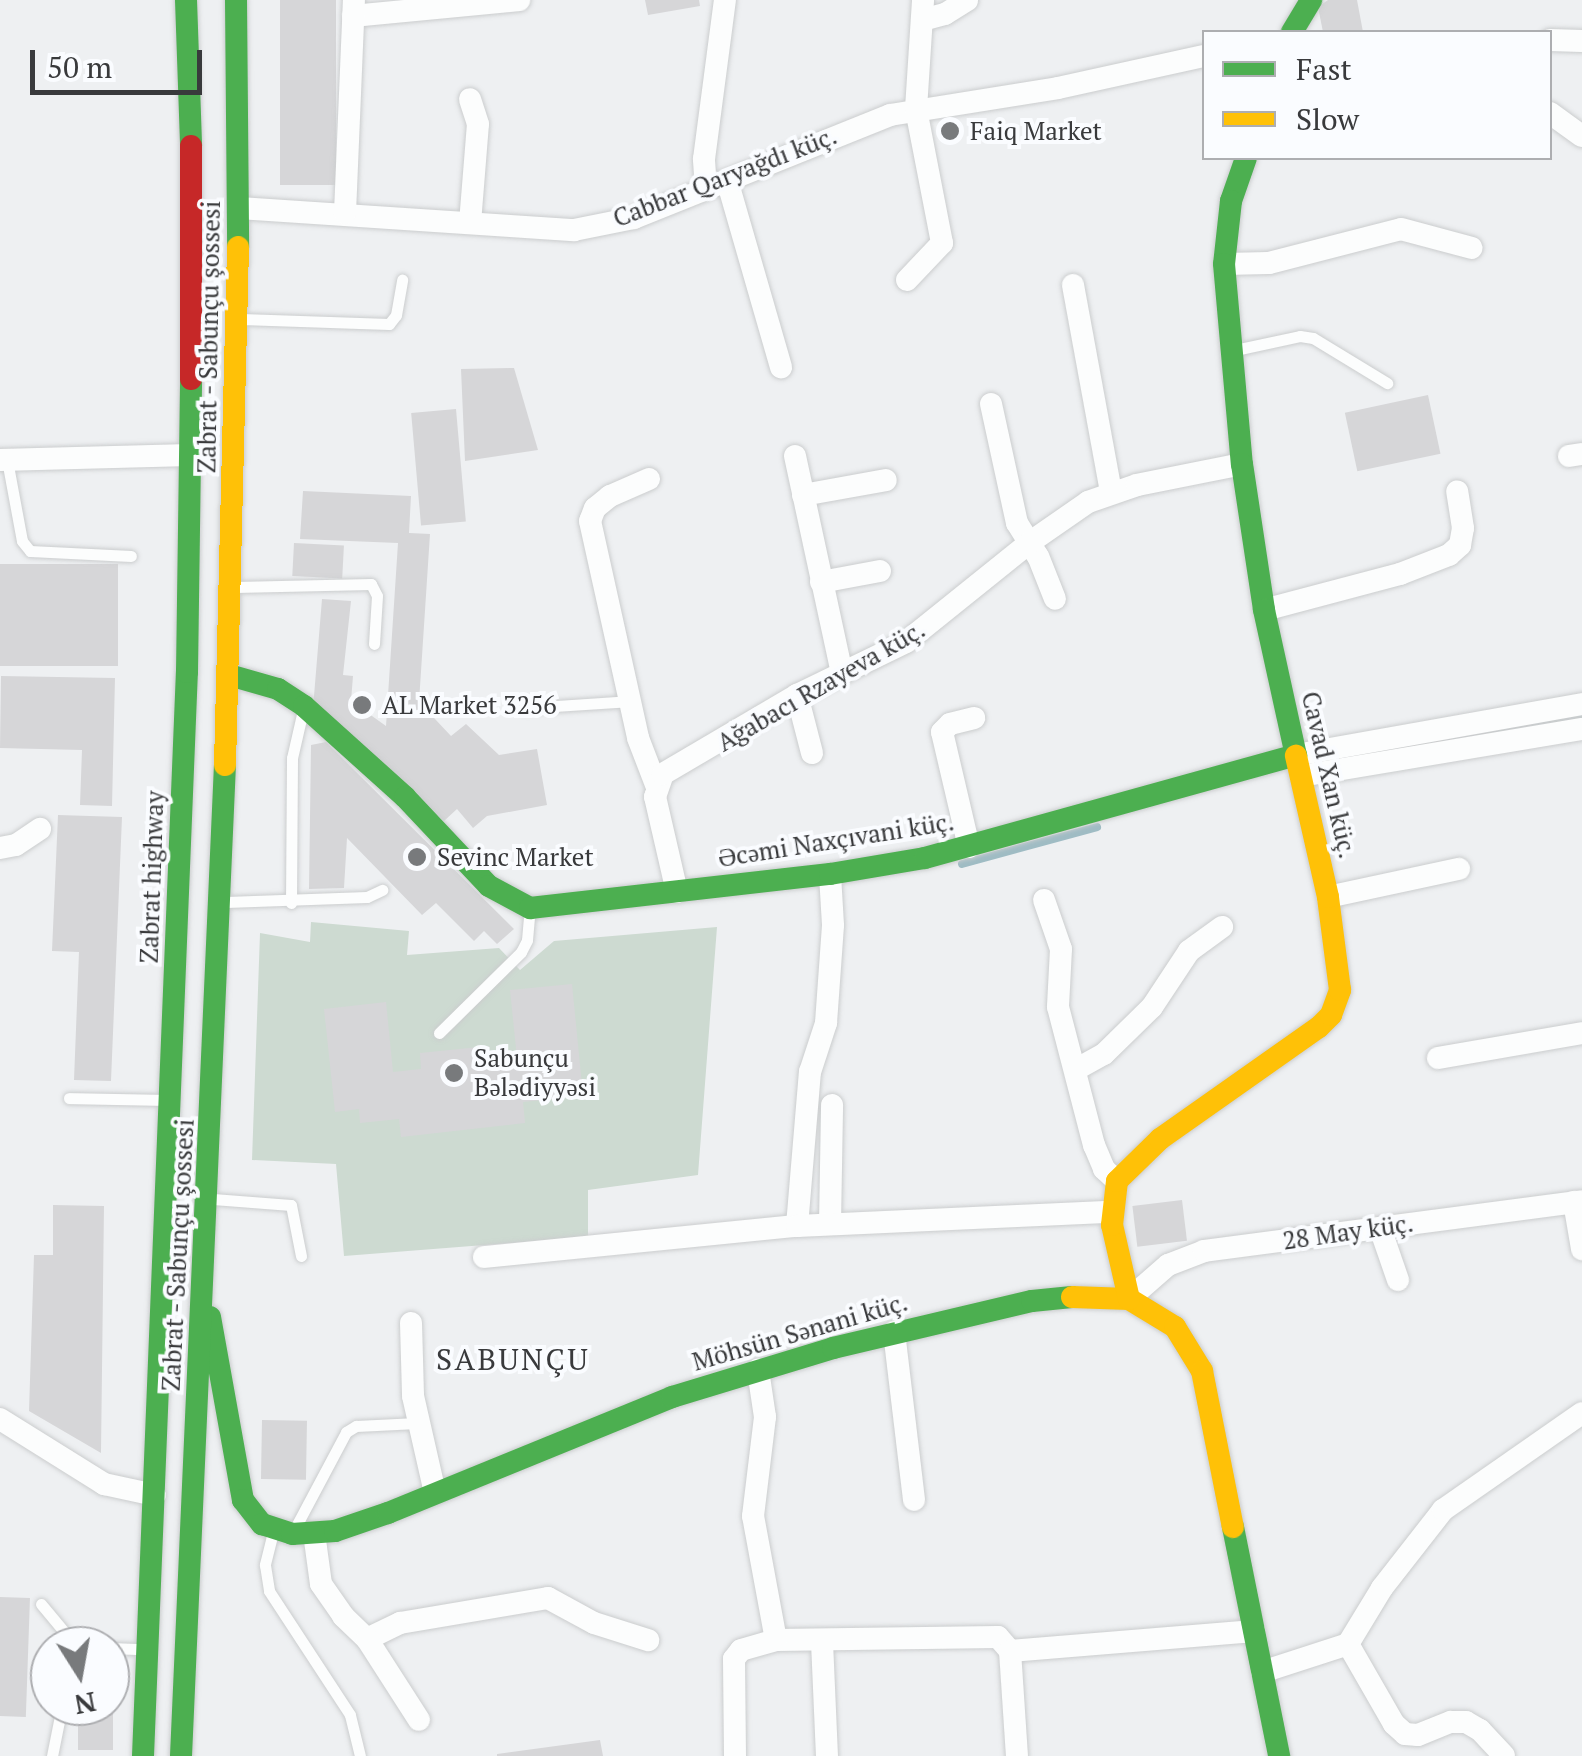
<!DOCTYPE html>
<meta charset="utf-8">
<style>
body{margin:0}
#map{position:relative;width:1582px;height:1756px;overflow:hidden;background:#eef0f2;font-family:"PT Serif",serif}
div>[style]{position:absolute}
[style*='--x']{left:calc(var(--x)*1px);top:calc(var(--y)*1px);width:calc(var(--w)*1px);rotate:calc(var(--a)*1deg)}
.green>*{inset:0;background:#cddad1}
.stream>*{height:8px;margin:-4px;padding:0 4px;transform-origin:4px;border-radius:4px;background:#9fbcc4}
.building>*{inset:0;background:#d6d6d8;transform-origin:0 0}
.roads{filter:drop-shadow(0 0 2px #cbcdce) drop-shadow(0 0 2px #cbcdce)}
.lane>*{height:11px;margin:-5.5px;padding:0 5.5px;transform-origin:5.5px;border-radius:5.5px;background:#fcfdfd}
.street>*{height:22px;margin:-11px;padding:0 11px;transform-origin:11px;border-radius:11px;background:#fcfdfd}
.fast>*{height:22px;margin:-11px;padding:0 11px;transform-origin:11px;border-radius:11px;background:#4caf50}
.slow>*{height:22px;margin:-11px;padding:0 11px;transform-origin:11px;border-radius:11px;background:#ffc107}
.jam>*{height:22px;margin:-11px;padding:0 11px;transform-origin:11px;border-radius:11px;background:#c62828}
.dots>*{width:28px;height:28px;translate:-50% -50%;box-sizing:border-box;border:5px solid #fafcff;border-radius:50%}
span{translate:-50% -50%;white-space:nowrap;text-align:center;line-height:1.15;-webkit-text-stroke:8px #fafcff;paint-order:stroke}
.poi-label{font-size:25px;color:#393a3c}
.left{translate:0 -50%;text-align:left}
.street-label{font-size:25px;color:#393a3c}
.quarter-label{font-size:30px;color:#393a3c;letter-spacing:2.5px}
.legend{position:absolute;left:1202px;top:30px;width:350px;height:130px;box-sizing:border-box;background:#fafcff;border:2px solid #adaeb1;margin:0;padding:12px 18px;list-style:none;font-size:30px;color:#393a3c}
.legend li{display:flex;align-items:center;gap:20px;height:50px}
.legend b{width:50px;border:2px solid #adaeb1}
.north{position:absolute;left:30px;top:1626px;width:100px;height:100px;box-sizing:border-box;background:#fafcff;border:2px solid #adaeb1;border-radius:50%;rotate:169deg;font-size:28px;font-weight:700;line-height:40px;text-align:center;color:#393a3c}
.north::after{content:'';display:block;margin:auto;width:35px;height:45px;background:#787a7c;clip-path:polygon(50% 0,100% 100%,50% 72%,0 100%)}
.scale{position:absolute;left:30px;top:50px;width:172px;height:45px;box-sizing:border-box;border:5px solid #393a3c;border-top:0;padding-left:12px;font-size:30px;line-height:35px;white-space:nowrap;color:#393a3c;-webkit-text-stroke:8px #fafcff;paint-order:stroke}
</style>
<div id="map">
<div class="green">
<div style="clip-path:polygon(311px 922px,409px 931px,407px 955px,499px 948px,520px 970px,554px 941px,717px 927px,698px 1175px,588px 1190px,588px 1237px,344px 1256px,336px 1164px,252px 1160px,260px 933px,310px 942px)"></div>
</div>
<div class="stream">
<div style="--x:1422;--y:744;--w:162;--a:-9.6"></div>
<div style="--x:962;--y:864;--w:140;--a:-15.3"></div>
</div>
<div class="building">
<div style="left:280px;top:0;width:56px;height:185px"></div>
<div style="clip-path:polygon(645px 0,699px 0,700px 6px,648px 15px)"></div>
<div style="clip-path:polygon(1328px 0,1357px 0,1363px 32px,1323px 32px,1318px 7px)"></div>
<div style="clip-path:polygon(514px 368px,538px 450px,465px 461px,461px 369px)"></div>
<div style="left:1428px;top:395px;width:60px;height:85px;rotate:78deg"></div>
<div style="left:456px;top:409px;width:113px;height:45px;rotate:85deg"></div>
<div style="clip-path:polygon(303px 491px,411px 496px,409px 533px,430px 534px,419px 702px,451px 736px,466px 724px,499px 755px,537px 749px,547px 805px,487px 816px,473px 828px,457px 809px,444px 821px,313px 708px,322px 599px,351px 601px,343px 675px,353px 676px,351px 701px,386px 726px,398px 543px,300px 539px)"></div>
<div style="left:294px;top:543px;width:50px;height:33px;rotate:3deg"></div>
<div style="left:0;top:564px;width:118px;height:102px"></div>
<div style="clip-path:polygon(1px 676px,115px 678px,112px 806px,80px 805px,82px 750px,0 748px)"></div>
<div style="clip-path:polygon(326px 742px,514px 929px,497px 944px,484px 931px,474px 941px,436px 903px,422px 915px,347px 838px,344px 888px,309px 889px,311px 745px)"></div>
<div style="clip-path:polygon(58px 815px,122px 817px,111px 1081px,74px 1080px,79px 952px,52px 951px)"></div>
<div style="clip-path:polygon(572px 984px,582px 1085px,561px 1087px,562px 1098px,523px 1102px,525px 1123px,401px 1137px,399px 1119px,360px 1123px,359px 1109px,335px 1112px,324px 1009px,386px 1002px,393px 1072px,421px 1069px,420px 1053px,489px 1046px,491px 1061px,517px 1058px,510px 990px)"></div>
<div style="left:1182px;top:1200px;width:41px;height:50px;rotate:83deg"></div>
<div style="clip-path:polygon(53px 1205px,104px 1206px,101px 1453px,29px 1411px,34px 1255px,53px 1255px)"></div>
<div style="left:262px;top:1420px;width:45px;height:59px;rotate:1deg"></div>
<div style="left:0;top:1597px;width:30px;height:119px;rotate:2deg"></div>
<div style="clip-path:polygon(110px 1665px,114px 1665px,113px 1706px,110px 1706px)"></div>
<div style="left:78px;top:1706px;width:35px;height:44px"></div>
<div style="clip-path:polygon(600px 1740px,603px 1756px,497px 1756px,497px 1754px)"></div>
</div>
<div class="roads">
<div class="lane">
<div style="--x:241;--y:319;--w:148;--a:1.9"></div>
<div style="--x:389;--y:324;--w:11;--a:-52"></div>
<div style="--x:396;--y:315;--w:36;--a:-80"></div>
<div style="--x:1235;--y:350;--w:66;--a:-12.2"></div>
<div style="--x:1300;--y:336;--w:13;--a:9"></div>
<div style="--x:1313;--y:338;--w:87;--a:31.3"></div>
<div style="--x:7;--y:460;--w:82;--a:79.5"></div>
<div style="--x:22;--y:541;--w:13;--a:51"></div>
<div style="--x:30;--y:551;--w:101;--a:2.8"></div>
<div style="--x:235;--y:587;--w:136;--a:-1.3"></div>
<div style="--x:371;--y:584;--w:13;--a:63"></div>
<div style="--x:377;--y:596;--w:48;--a:93.6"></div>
<div style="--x:525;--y:708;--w:105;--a:-3.8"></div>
<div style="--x:226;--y:902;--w:141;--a:-2"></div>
<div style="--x:367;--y:897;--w:17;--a:-25"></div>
<div style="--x:291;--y:903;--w:145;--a:-89.6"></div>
<div style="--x:292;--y:758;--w:49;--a:-77.1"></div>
<div style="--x:439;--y:1033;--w:115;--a:-44.6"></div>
<div style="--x:521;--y:952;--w:13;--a:-63"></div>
<div style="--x:527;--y:940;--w:32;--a:-85"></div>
<div style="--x:69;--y:1098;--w:93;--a:1.2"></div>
<div style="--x:213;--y:1199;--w:78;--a:4.4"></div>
<div style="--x:291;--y:1205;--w:52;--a:78.9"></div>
<div style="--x:294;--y:1530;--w:111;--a:-62"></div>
<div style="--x:346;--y:1432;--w:12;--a:-31"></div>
<div style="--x:356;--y:1426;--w:61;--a:-2.8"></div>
<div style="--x:273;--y:1532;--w:34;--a:104"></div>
<div style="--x:265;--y:1565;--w:26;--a:81"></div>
<div style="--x:269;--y:1591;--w:148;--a:56.8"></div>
<div style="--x:350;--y:1715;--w:42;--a:76.3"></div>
<div style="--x:41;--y:1604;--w:55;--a:50.2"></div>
<div style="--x:110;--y:1648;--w:33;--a:2"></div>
<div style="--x:52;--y:1756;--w:51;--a:-78.7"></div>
</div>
<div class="street">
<div style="--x:353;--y:16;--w:167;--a:-5.5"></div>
<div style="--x:922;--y:20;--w:24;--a:-15"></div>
<div style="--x:945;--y:14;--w:26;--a:-32"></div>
<div style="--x:1550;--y:40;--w:32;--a:2"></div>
<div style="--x:1550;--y:113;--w:39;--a:36"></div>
<div style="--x:727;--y:180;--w:195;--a:73.9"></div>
<div style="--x:706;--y:189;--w:30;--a:-94"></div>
<div style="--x:704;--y:159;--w:160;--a:-82.5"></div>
<div style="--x:239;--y:208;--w:336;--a:3.8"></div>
<div style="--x:574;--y:230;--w:61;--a:-11.3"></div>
<div style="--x:634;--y:218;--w:276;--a:-21.9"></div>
<div style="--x:890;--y:115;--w:170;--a:-9.1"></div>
<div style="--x:1058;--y:88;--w:149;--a:-12.4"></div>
<div style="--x:345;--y:213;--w:213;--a:-87.6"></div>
<div style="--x:470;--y:223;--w:99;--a:-85.4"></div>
<div style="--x:478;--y:124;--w:26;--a:-108"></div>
<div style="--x:1224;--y:264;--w:45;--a:-1.3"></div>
<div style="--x:1269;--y:263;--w:136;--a:-14.4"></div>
<div style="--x:1401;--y:229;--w:73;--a:15"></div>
<div style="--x:907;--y:280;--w:51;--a:-46.6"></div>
<div style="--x:942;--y:243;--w:136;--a:-101"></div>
<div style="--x:916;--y:109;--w:109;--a:-86.3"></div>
<div style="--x:1073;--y:285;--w:211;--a:79.6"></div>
<div style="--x:991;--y:404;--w:122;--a:77.7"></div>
<div style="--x:1017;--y:523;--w:39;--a:58"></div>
<div style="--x:1038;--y:556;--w:46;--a:68.4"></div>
<div style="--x:795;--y:456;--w:222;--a:77.8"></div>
<div style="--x:1569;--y:456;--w:13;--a:-9"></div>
<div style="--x:0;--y:460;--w:190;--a:-1.5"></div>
<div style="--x:649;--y:479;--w:43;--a:156.4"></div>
<div style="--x:610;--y:496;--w:19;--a:141"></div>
<div style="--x:595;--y:508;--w:14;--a:111"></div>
<div style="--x:590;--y:521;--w:222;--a:77.5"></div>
<div style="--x:638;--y:738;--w:50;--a:69"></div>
<div style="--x:803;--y:495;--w:84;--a:-10.2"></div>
<div style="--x:821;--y:582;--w:60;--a:-10.6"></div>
<div style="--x:1264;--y:610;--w:141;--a:-14.8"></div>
<div style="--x:1400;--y:574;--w:53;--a:-21.2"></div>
<div style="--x:1449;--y:555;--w:15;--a:-42"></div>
<div style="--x:1460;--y:545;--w:17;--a:-80"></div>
<div style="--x:1463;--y:528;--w:37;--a:-99"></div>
<div style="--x:797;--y:695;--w:60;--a:75.5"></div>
<div style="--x:1296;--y:755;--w:291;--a:-10.1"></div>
<div style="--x:1301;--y:776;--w:285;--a:-9.5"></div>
<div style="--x:969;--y:847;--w:118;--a:-103.2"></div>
<div style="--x:942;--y:732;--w:11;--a:-45"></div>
<div style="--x:950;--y:724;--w:25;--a:-14"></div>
<div style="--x:0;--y:848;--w:16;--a:-11"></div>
<div style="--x:16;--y:845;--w:29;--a:-34"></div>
<div style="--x:677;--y:892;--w:98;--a:-103"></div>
<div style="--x:655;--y:797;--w:24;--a:-71"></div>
<div style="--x:663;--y:774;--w:156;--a:-30.5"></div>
<div style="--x:797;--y:695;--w:121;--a:-25.9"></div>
<div style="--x:906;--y:642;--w:158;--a:-38.8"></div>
<div style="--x:1029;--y:543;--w:72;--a:-34.8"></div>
<div style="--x:1088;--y:502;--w:52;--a:-19.1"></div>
<div style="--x:1137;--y:485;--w:107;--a:-11.3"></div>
<div style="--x:1328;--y:897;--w:134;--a:-12.1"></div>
<div style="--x:1044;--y:900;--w:52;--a:70.9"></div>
<div style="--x:1061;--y:949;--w:58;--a:93"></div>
<div style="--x:1058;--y:1007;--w:143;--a:75.4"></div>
<div style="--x:1094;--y:1145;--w:26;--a:67"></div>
<div style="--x:1104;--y:1169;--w:18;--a:43"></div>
<div style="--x:1438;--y:1058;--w:146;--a:-9.8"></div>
<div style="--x:1075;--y:1070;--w:33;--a:-29"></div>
<div style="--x:1104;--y:1054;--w:67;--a:-44.4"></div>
<div style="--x:1152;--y:1007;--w:67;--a:-56.5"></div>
<div style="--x:1189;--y:951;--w:41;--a:-36"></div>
<div style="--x:1574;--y:1202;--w:48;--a:80.3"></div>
<div style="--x:830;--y:1224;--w:119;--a:-89"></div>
<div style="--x:797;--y:1226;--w:155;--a:-85.2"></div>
<div style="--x:810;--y:1072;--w:52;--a:-71.9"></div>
<div style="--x:826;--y:1023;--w:98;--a:-85.9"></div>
<div style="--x:833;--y:925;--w:51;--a:-93.4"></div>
<div style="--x:1380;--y:1228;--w:55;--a:70.9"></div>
<div style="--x:484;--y:1257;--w:315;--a:-5.7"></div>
<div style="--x:797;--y:1226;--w:314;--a:-2.6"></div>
<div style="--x:1129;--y:1299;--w:52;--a:-41.1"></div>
<div style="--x:1168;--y:1265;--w:39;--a:-21"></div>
<div style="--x:1204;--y:1251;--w:381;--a:-7.5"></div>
<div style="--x:411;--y:1323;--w:73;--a:88.4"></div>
<div style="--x:413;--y:1396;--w:99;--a:77.2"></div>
<div style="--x:894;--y:1332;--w:169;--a:83.2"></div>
<div style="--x:0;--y:1419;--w:123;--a:32"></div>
<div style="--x:104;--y:1484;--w:52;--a:12.2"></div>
<div style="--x:314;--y:1533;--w:51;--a:82.2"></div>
<div style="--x:321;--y:1584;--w:39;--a:55"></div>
<div style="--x:343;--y:1616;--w:33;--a:44"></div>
<div style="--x:367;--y:1639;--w:37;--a:-26"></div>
<div style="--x:400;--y:1623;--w:150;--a:-9.6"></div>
<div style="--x:548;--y:1598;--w:52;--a:28.5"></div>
<div style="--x:594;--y:1623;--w:57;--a:17.5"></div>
<div style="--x:367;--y:1639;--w:96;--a:57.3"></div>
<div style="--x:776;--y:1640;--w:222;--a:-0.8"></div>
<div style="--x:998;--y:1637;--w:18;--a:49"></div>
<div style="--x:1010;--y:1651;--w:105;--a:86.2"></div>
<div style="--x:822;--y:1642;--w:114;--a:87.5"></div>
<div style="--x:1348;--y:1644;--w:92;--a:60.1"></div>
<div style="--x:1394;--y:1724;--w:15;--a:42"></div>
<div style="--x:1405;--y:1734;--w:13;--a:4"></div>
<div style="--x:1418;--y:1735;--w:35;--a:-22"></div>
<div style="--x:1451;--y:1722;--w:15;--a:0"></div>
<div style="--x:1466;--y:1722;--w:16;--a:30"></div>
<div style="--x:1480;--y:1730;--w:35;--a:47"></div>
<div style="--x:1010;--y:1651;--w:245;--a:-4.7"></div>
<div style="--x:1262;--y:1672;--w:90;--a:-18"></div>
<div style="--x:1348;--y:1644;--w:66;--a:-58.7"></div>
<div style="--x:1382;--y:1588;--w:99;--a:-52"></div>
<div style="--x:1443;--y:1510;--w:169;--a:-34.9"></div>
<div style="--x:735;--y:1756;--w:97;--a:-90.6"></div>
<div style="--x:734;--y:1659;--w:11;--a:-52"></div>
<div style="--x:741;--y:1650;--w:36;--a:-16"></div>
<div style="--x:776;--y:1640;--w:126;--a:-100.5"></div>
<div style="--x:753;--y:1516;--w:100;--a:-83.1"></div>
<div style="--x:765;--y:1417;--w:48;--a:-98.5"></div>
</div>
<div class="fast">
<div style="--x:186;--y:0;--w:146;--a:88"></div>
<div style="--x:236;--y:0;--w:247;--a:89.5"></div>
<div style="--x:1292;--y:32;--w:37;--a:-59"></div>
<div style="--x:1246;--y:158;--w:46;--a:109.2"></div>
<div style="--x:1231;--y:201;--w:63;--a:96.3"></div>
<div style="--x:1224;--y:264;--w:201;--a:84.9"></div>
<div style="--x:1242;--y:464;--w:148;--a:81.4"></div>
<div style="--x:1264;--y:610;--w:149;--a:77.6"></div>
<div style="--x:229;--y:675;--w:51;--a:15.9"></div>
<div style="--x:278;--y:689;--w:31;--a:33"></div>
<div style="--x:304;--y:706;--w:136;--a:42"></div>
<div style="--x:405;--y:797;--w:122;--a:46.7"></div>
<div style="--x:489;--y:886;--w:47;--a:28.2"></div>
<div style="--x:530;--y:908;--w:302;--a:-6.5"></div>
<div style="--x:830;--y:874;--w:96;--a:-9.6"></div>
<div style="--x:925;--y:858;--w:385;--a:-15.5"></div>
<div style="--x:210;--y:1317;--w:186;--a:79.8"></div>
<div style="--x:243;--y:1500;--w:31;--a:52"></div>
<div style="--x:262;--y:1524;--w:32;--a:18"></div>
<div style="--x:292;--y:1534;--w:43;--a:-4"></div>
<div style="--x:335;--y:1531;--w:56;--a:-18.8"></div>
<div style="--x:388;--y:1513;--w:307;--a:-22.2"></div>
<div style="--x:672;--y:1397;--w:168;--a:-16.9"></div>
<div style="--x:833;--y:1348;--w:204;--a:-13.3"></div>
<div style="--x:1032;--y:1301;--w:40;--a:-5.7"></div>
<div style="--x:1233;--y:1527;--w:234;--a:78.6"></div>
<div style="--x:143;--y:1756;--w:1085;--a:-87.68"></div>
<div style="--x:187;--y:672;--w:293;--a:-89.2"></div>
<div style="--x:181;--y:1756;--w:992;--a:-87.46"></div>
</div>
<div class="slow">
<div style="--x:225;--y:765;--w:518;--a:-88.56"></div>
<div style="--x:1072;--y:1297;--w:57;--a:2"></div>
<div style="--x:1129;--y:1299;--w:54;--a:31.3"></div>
<div style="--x:1175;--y:1327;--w:52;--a:58.5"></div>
<div style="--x:1202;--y:1371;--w:159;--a:78.8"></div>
<div style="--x:1129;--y:1299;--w:76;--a:-102.9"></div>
<div style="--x:1112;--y:1225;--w:44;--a:-83.5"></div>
<div style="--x:1117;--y:1181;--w:60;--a:-44.3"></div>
<div style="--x:1160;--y:1139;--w:194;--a:-35.2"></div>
<div style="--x:1319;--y:1027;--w:17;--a:-45"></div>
<div style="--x:1331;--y:1015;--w:27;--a:-70"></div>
<div style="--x:1340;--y:990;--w:94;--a:-97.4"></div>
<div style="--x:1328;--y:897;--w:145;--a:-102.8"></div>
</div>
<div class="jam">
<div style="--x:191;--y:379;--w:233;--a:-90"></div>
</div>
</div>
<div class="dots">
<div style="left:950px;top:131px;background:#787a7c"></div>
<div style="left:362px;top:705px;background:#787a7c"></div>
<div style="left:417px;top:857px;background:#787a7c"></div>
<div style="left:454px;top:1073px;background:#787a7c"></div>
</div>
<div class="poi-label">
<span class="left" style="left:970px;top:131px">Faiq Market</span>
<span class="left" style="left:382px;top:705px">AL Market 3256</span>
<span class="left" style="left:437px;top:857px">Sevinc Market</span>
<span class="left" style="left:474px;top:1073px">Sabunçu<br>Bələdiyyəsi</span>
</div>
<div class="street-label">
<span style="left:725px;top:177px;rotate:-21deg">Cabbar Qaryağdı küç.</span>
<span style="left:209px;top:337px;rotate:-89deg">Zabrat - Sabunçu şossesi</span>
<span style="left:821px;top:686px;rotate:-30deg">Ağabacı Rzayeva küç.</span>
<span style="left:1329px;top:775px;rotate:77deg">Cavad Xan küç.</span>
<span style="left:836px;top:840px;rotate:-9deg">Əcəmi Naxçıvani küç.</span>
<span style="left:152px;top:877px;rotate:-88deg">Zabrat highway</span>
<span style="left:1348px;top:1232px;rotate:-8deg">28 May küç.</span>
<span style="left:178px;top:1255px;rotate:-87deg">Zabrat - Sabunçu şossesi</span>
<span style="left:800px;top:1332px;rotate:-16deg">Möhsün Sənani küç.</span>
</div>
<div class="quarter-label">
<span style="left:513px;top:1359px">SABUNÇU</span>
</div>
<ul class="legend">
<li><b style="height:12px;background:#4caf50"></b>Fast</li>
<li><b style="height:12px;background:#ffc107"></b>Slow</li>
</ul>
<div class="north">N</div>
<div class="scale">50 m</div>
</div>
